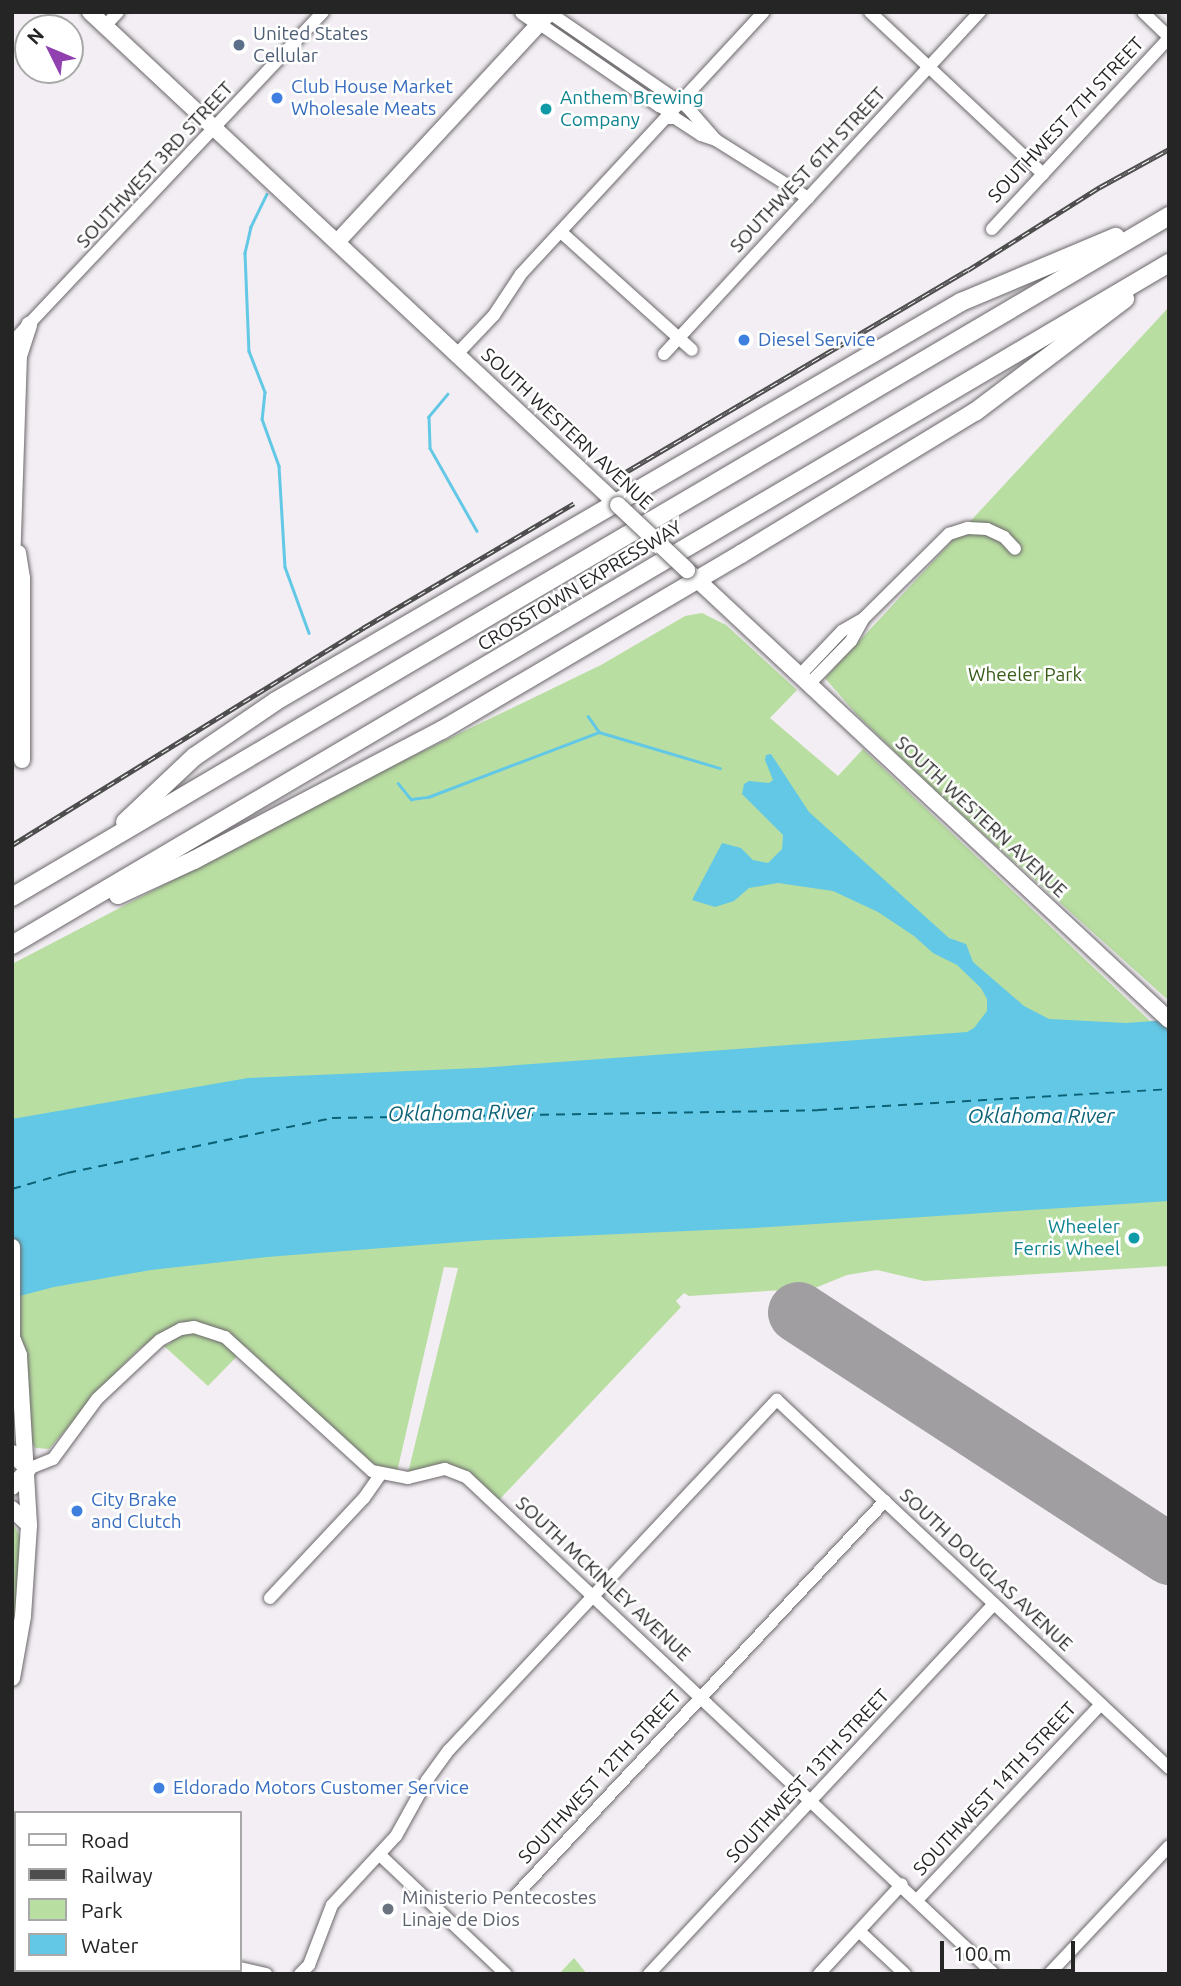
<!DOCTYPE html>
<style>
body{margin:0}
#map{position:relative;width:1181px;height:1986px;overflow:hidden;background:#f2eef3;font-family:Ubuntu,sans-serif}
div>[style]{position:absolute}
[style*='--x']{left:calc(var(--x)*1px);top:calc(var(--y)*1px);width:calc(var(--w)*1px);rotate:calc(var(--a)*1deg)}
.green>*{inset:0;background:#b9dea1}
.water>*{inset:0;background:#62c8e5}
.stream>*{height:2.5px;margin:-1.25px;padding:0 1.25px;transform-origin:1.25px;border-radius:1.25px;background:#62c8e5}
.ferry>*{height:2px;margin-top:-1px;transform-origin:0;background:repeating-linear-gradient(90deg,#0b6276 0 9px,transparent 0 16px)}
.taxiway>*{height:24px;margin:-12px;padding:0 12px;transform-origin:12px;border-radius:12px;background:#a09ea1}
.runway>*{height:61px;margin:-30.5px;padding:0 30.5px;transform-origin:30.5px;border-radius:30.5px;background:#a09ea1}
.roads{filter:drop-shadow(0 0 2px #6b676b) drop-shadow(0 0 2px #6b676b)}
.minor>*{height:12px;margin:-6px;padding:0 6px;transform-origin:6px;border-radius:6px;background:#fff}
.major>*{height:16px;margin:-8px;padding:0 8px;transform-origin:8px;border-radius:8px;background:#fff}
.highway>*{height:18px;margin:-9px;padding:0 9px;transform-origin:9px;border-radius:9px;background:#fff}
.rail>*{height:5px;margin-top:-2.5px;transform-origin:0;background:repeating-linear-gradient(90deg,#fff 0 8px,#4f4e4f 0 16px);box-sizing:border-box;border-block:2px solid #4f4e4f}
.bridges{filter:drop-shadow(0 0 2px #6b676b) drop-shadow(0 0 2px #6b676b)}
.major-bridge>*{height:16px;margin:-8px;padding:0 8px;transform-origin:8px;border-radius:8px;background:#fff}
.dots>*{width:19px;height:19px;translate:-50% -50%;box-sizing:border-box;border:4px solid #fff;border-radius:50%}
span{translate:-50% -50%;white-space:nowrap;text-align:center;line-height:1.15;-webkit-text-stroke:5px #fff;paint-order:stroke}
.service-label{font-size:19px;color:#4e5e75}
.left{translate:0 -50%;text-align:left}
.shop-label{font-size:19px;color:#366cbe}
.culture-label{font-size:19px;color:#0d838f}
.right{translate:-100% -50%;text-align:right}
.street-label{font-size:19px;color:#262526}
.park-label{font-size:19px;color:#385d18}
.worship-label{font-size:19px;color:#5b616d}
.water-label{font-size:21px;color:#0b6276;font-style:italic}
.frame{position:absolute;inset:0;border:14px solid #262526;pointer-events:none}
.legend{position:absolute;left:14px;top:1811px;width:228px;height:161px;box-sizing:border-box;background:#fff;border:2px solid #a8a8a8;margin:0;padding:9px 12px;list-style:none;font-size:21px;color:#262526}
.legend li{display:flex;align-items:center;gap:14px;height:35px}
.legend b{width:35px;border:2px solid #a8a8a8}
.north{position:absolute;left:14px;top:14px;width:70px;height:70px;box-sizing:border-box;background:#fff;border:2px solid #a8a8a8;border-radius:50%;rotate:313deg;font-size:19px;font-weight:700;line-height:28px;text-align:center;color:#262526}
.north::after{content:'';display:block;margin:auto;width:24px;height:32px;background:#9040af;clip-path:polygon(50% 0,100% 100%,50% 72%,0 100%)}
.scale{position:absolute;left:940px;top:1941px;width:135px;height:32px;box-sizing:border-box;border:4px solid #262526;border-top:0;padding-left:9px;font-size:21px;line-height:24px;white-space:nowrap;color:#262526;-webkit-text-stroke:5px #fff;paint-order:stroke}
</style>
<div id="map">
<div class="green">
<div style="clip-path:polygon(1169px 307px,1169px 1001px,936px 791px,857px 715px,825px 678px)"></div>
<div style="clip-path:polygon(702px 613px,726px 625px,797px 690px,770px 718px,838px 776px,863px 749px,1150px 1021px,1169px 1020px,1169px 1266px,924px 1281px,877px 1270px,847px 1275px,815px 1288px,689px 1296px,684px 1293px,676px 1301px,681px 1307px,498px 1501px,465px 1470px,450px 1464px,438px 1464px,408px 1473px,458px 1268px,444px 1267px,397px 1472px,378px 1468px,366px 1459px,246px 1347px,208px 1386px,164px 1346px,171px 1343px,172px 1328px,139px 1349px,117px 1371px,49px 1449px,36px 1448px,32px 1444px,25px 1346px,12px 1346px,12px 964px,398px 763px,601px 665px,685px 616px)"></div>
<div style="clip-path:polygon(12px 1522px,22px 1539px,20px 1591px,12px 1638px)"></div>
<div style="clip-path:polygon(574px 1958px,587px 1974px,559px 1974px)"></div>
</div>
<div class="water">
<div style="clip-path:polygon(771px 754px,809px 812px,949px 938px,966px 944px,973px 962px,1024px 1006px,1049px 1019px,1126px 1023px,1169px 1020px,1169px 1201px,754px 1228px,486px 1240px,267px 1257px,151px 1270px,54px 1287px,12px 1298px,12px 1119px,248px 1078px,478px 1068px,967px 1032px,974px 1028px,987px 1011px,987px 999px,981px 988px,957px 965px,933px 953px,914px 936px,878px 912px,833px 891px,778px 883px,749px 888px,734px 901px,715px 907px,692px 900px,722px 843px,741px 848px,753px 860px,768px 863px,782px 849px,783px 835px,742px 794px,744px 784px,749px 781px,769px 783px,773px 780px,765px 760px,766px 755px)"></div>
</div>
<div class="stream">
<div style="--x:267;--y:194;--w:37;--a:116"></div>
<div style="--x:251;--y:227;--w:27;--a:103"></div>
<div style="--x:245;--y:253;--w:98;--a:87.7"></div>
<div style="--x:249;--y:351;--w:44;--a:68.7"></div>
<div style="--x:265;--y:392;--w:27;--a:96"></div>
<div style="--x:262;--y:419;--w:50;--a:70.1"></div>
<div style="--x:279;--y:466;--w:101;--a:86.6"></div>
<div style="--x:285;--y:567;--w:70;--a:70"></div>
<div style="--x:448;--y:394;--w:30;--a:130"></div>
<div style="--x:429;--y:417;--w:31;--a:88"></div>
<div style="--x:430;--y:448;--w:95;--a:60.5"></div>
<div style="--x:588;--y:716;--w:19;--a:55"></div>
<div style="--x:599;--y:732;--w:126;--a:16.6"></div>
<div style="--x:398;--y:783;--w:21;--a:51"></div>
<div style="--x:411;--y:799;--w:17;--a:-7"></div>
<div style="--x:428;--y:797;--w:183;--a:-20.8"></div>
</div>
<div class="ferry">
<div style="--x:12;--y:1189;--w:57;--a:-16.2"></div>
<div style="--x:67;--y:1173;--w:271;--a:-11.7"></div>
<div style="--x:332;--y:1118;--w:486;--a:-0.9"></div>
<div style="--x:818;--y:1110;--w:352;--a:-3.4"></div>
</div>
<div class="taxiway">
<div style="--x:1160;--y:1548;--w:17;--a:-59"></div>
</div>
<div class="runway">
<div style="--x:798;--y:1312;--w:443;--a:33.1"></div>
</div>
<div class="roads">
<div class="minor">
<div style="--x:870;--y:12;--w:237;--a:43.1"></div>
<div style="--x:1143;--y:12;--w:36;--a:44"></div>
<div style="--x:550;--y:13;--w:168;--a:34.5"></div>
<div style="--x:688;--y:108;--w:43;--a:48.8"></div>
<div style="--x:540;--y:24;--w:145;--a:34.6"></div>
<div style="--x:659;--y:106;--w:7;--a:27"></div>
<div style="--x:665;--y:109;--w:13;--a:-18"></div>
<div style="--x:105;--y:26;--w:19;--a:-47"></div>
<div style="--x:666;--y:118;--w:9;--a:0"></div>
<div style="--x:675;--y:118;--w:31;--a:33"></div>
<div style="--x:701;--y:135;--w:16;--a:18"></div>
<div style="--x:716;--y:140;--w:109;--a:32.2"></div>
<div style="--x:992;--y:229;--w:260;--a:-47.2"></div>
<div style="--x:561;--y:232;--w:176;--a:42"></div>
<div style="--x:12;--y:342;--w:453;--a:-46.7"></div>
<div style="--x:457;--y:354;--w:54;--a:-46.5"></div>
<div style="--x:494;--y:315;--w:49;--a:-56.6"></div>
<div style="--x:521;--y:274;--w:357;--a:-47.2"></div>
<div style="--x:664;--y:354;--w:466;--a:-47.3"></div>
<div style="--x:800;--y:675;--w:61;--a:-46.3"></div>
<div style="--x:842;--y:631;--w:22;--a:-30"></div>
<div style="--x:809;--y:684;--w:60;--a:-45.7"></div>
<div style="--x:851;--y:641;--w:26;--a:-61"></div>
<div style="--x:864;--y:618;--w:120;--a:-44.7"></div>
<div style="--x:949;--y:534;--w:20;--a:-18"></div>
<div style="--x:968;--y:528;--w:19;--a:3"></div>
<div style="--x:987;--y:529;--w:19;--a:25"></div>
<div style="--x:1004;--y:537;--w:16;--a:47"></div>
<div style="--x:28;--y:1469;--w:27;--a:-22"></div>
<div style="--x:53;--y:1459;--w:74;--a:-53.7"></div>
<div style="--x:97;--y:1399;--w:86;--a:-43.1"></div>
<div style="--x:160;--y:1340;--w:24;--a:-28"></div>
<div style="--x:181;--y:1329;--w:13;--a:-9"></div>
<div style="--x:194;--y:1327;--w:33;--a:18"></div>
<div style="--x:225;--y:1337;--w:199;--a:42.4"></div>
<div style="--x:372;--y:1471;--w:37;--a:11"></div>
<div style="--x:408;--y:1478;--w:38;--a:-14"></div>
<div style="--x:445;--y:1469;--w:22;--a:21"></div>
<div style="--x:466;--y:1477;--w:725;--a:43.27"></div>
<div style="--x:270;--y:1598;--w:137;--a:-46.8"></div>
<div style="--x:364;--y:1498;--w:28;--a:-55"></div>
<div style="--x:380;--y:1855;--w:173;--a:43.4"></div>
<div style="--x:516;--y:1895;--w:540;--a:-46.88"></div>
<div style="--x:918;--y:1899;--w:267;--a:-46.8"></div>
<div style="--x:12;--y:1913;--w:4;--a:14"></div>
<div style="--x:859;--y:1931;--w:63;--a:43.1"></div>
<div style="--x:240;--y:1968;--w:27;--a:13"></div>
<div style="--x:65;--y:1974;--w:4;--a:-76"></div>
<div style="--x:184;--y:1974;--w:4;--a:-76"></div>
<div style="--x:300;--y:1974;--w:13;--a:-45"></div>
<div style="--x:309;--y:1965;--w:64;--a:-69"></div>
<div style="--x:332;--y:1905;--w:94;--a:-47.2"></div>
<div style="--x:396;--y:1836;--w:64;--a:-61"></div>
<div style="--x:427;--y:1780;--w:37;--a:-54"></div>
<div style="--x:449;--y:1750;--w:480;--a:-46.9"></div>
<div style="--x:777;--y:1400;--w:538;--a:43.19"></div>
<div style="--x:649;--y:1974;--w:506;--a:-47"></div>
<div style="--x:819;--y:1974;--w:122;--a:-47.3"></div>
<div style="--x:1049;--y:1974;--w:175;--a:-46.8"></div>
</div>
<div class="major">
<div style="--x:90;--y:12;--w:722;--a:43.04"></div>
<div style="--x:523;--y:12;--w:21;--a:35"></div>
<div style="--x:337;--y:242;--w:313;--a:-47.2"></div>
<div style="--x:18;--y:553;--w:25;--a:81"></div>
<div style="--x:22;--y:578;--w:182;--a:90"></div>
<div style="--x:12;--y:565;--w:209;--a:-88.1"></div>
<div style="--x:19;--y:356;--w:33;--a:-72"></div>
<div style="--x:690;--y:573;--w:655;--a:43.02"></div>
<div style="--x:12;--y:1247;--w:96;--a:90"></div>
<div style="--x:12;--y:1453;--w:23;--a:45"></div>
<div style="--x:12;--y:1487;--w:24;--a:-48"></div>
<div style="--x:12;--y:1509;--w:23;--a:43"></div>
<div style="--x:12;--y:1678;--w:63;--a:-79.9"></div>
<div style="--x:23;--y:1616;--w:91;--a:-86.2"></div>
<div style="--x:29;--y:1525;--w:170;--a:-93.4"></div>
<div style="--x:19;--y:1355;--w:16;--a:-112"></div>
</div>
<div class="highway">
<div style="--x:125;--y:822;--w:95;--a:-43.3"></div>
<div style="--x:194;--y:757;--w:99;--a:-34.3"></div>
<div style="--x:276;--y:701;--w:793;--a:-30.22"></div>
<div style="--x:961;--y:302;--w:168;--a:-22.8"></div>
<div style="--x:118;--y:895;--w:84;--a:-24.7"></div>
<div style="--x:194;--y:860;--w:280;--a:-27.7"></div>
<div style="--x:442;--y:730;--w:347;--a:-30.5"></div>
<div style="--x:741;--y:554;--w:274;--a:-31.3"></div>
<div style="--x:975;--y:412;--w:188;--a:-37"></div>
<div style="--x:12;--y:897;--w:1343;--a:-30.48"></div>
<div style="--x:12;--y:945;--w:1343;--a:-30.52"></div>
</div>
</div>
<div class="rail">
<div style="--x:619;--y:476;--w:405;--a:-30.6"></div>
<div style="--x:968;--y:270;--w:156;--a:-32.2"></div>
<div style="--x:1100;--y:187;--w:79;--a:-28.8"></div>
<div style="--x:12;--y:845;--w:413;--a:-31.7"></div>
<div style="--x:363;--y:628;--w:245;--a:-30.6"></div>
</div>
<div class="bridges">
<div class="major-bridge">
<div style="--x:618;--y:505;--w:95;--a:43.3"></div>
</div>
</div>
<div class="dots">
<div style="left:239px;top:45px;background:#5c6f8a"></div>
<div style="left:277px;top:98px;background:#3f7fe0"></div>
<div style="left:546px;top:109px;background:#0f9aa8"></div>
<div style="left:744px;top:340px;background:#3f7fe0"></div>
<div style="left:1134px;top:1238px;background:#0f9aa8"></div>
<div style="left:77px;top:1511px;background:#3f7fe0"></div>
<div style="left:159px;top:1788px;background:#3f7fe0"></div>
<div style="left:388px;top:1909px;background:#6b7280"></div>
</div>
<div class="service-label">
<span class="left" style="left:253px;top:45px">United States<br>Cellular</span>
</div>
<div class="shop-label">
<span class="left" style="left:291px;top:98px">Club House Market<br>Wholesale Meats</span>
<span class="left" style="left:758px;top:340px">Diesel Service</span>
<span class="left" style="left:91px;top:1511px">City Brake<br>and Clutch</span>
<span class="left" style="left:173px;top:1788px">Eldorado Motors Customer Service</span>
</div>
<div class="culture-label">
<span class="left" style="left:560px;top:109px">Anthem Brewing<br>Company</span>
<span class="right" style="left:1120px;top:1238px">Wheeler<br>Ferris Wheel</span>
</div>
<div class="street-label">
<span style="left:1066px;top:120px;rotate:-47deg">SOUTHWEST 7TH STREET</span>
<span style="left:155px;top:165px;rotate:-47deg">SOUTHWEST 3RD STREET</span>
<span style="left:808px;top:170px;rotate:-47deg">SOUTHWEST 6TH STREET</span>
<span style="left:567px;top:429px;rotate:43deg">SOUTH WESTERN AVENUE</span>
<span style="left:580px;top:586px;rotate:-31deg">CROSSTOWN EXPRESSWAY</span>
<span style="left:981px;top:817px;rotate:43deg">SOUTH WESTERN AVENUE</span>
<span style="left:986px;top:1570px;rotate:43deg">SOUTH DOUGLAS AVENUE</span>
<span style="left:603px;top:1579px;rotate:43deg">SOUTH MCKINLEY AVENUE</span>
<span style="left:808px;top:1776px;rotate:-47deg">SOUTHWEST 13TH STREET</span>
<span style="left:600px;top:1777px;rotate:-47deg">SOUTHWEST 12TH STREET</span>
<span style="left:995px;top:1789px;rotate:-47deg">SOUTHWEST 14TH STREET</span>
</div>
<div class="park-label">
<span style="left:1025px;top:675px">Wheeler Park</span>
</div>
<div class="worship-label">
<span class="left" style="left:402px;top:1909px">Ministerio Pentecostes<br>Linaje de Dios</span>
</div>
<div class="water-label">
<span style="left:461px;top:1112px;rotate:-1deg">Oklahoma River</span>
<span style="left:1041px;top:1115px">Oklahoma River</span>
</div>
<div class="frame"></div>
<ul class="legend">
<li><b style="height:9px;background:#fff"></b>Road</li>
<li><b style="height:9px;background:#4f4e4f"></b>Railway</li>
<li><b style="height:19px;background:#b9dea1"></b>Park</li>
<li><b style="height:19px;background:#62c8e5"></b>Water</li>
</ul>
<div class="north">N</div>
<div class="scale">100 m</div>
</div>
